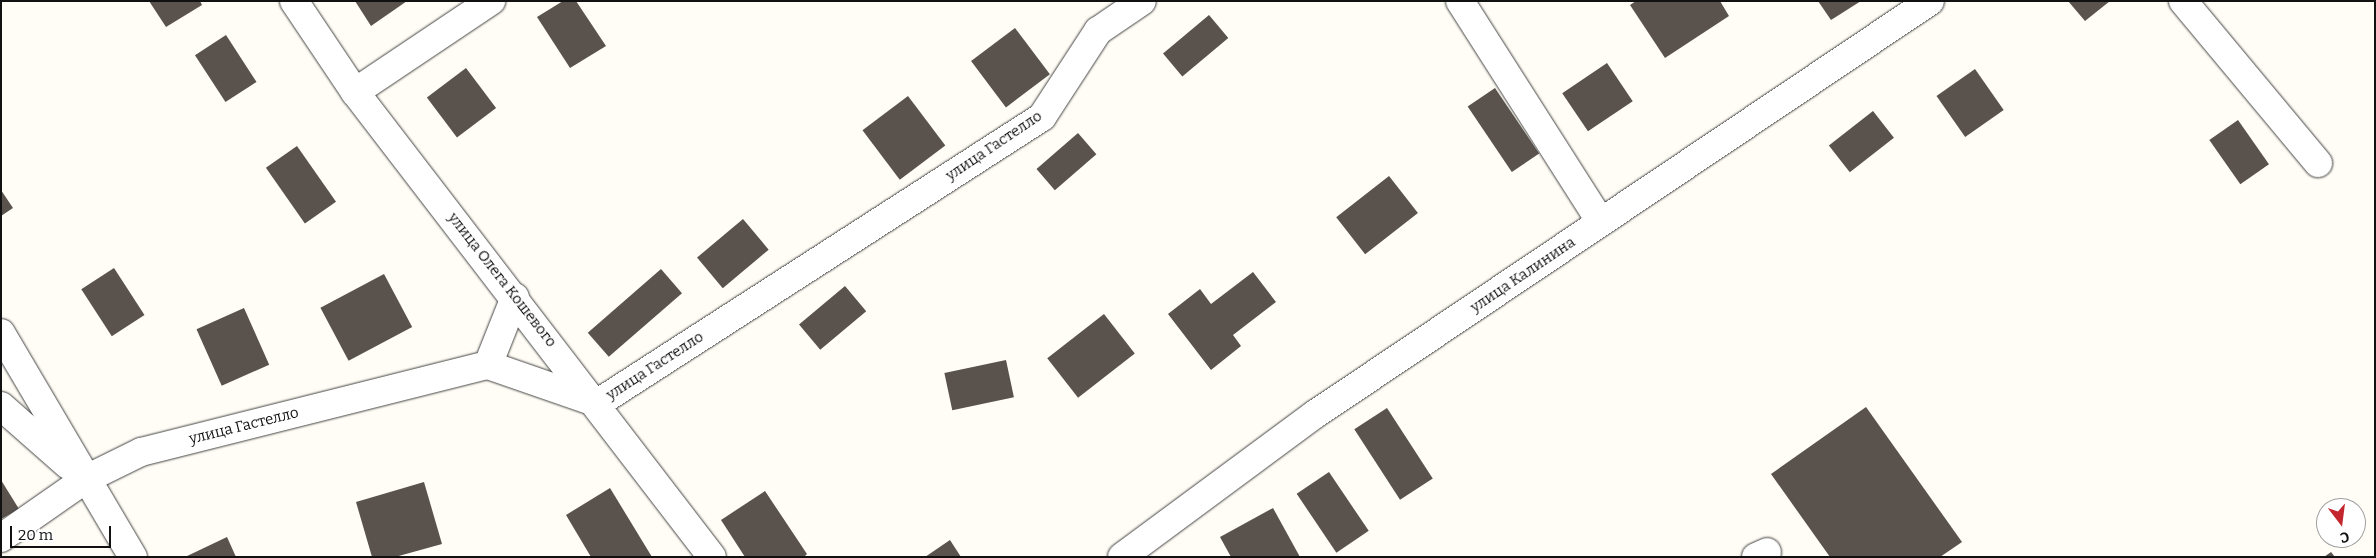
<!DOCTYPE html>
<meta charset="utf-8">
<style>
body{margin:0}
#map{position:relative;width:2376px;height:558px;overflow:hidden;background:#fffdf5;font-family:Bitter,serif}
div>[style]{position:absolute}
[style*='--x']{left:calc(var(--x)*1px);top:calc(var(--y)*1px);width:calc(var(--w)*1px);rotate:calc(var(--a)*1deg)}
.building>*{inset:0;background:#5a524d;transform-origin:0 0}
.roads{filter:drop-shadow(0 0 1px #444) drop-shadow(0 0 1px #444)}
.minor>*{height:28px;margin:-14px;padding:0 14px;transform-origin:14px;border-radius:14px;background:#fff}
span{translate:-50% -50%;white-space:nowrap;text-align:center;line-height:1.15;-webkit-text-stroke:5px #fff;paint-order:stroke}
.street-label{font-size:15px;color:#111}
.frame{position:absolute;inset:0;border:2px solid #111;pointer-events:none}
.north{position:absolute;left:2316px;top:498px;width:50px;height:50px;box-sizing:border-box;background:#fff;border:1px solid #a0a0a0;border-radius:50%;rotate:165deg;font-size:14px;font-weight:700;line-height:20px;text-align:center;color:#111}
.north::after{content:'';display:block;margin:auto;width:18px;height:22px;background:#c4262e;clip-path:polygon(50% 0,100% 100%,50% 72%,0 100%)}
.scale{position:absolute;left:10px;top:526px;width:101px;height:22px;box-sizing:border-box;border:2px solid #111;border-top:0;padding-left:6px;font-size:15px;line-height:18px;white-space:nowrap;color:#111;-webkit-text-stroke:4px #fff;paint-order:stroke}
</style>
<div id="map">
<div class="building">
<div style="clip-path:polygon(149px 1px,200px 1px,202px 5px,166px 27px)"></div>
<div style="clip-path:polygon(355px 1px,407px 1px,371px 26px)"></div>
<div style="clip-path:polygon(563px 1px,576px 1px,606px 46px,570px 68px,537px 17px)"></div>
<div style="clip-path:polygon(1636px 1px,1720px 1px,1729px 16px,1665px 58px,1630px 5px)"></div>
<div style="clip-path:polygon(1818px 1px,1861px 1px,1831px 20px)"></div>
<div style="clip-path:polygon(2068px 1px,2110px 1px,2085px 21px)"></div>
<div style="left:1209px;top:15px;width:30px;height:60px;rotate:50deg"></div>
<div style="left:1015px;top:28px;width:58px;height:55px;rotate:53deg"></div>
<div style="left:226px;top:35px;width:56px;height:37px;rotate:57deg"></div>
<div style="left:1607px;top:63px;width:46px;height:54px;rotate:56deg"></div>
<div style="left:466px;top:68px;width:50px;height:49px;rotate:53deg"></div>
<div style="left:1975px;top:69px;width:50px;height:47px;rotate:55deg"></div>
<div style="left:1495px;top:88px;width:79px;height:33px;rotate:56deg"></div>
<div style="left:908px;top:96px;width:62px;height:57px;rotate:53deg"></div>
<div style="left:1873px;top:111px;width:34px;height:56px;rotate:52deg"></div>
<div style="left:2238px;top:120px;width:54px;height:35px;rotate:55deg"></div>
<div style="left:1078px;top:133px;width:28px;height:55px;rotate:49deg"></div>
<div style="left:297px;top:146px;width:68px;height:38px;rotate:55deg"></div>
<div style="left:1389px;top:176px;width:47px;height:67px;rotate:52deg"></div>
<div style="clip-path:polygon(1px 190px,13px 208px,1px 216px)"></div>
<div style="left:743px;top:219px;width:40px;height:60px;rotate:50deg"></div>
<div style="left:114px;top:268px;width:56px;height:39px;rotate:57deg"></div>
<div style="left:661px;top:269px;width:32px;height:97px;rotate:49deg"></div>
<div style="clip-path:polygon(1253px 272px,1276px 302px,1233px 335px,1241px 346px,1211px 370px,1168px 314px,1200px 289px,1211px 304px)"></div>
<div style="left:384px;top:274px;width:60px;height:72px;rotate:62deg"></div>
<div style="left:845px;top:286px;width:33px;height:60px;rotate:50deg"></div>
<div style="left:244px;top:308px;width:62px;height:52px;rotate:66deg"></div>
<div style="left:1104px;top:314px;width:50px;height:72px;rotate:52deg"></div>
<div style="left:1006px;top:360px;width:38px;height:63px;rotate:78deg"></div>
<div style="clip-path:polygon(1866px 407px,1962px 542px,1940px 557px,1830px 557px,1771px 474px)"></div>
<div style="left:1387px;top:408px;width:84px;height:39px;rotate:57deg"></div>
<div style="left:1329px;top:472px;width:71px;height:39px;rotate:56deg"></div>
<div style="clip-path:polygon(1px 480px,19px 509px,1px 519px)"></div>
<div style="clip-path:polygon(424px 482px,442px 544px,395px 557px,372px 557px,356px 502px)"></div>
<div style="clip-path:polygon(610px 488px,652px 557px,591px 557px,566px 515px)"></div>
<div style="clip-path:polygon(765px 491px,807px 554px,804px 557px,745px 557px,721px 520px)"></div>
<div style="clip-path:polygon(1273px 508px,1300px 557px,1231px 557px,1220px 537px)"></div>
<div style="clip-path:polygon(227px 537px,236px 557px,185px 557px)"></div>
<div style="clip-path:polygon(950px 540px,961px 557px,925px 557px)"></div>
<div style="clip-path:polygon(2331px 552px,2335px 557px,2324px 557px)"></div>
</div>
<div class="roads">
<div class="minor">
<div style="--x:294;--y:1;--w:110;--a:56.2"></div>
<div style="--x:355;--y:92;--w:586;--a:52.49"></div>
<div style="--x:1460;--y:1;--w:262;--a:57.5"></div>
<div style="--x:2183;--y:1;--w:211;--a:50.2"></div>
<div style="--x:355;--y:92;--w:164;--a:-33.8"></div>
<div style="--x:1;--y:333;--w:260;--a:59.5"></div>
<div style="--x:488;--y:365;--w:73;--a:-68.3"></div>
<div style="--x:1;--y:406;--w:89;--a:41.4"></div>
<div style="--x:1;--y:538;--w:101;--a:-34.9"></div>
<div style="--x:84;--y:480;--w:64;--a:-26.2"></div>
<div style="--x:141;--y:452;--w:358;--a:-14.1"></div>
<div style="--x:488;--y:365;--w:116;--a:19.1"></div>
<div style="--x:598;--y:403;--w:528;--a:-32.79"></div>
<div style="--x:1042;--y:117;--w:103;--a:-56.9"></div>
<div style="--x:1098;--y:31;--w:53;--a:-34.3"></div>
<div style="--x:1122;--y:557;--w:239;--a:-36.5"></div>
<div style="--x:1314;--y:415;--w:742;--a:-33.9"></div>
<div style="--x:1756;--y:557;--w:12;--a:-24"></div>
</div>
</div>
<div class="street-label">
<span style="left:994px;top:146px;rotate:-34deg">улица Гастелло</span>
<span style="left:1523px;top:275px;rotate:-34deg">улица Калинина</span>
<span style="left:502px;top:280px;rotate:52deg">улица Олега Кошевого</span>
<span style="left:655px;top:366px;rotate:-33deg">улица Гастелло</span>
<span style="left:244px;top:426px;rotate:-14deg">улица Гастелло</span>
</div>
<div class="frame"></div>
<div class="north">С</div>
<div class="scale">20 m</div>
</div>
